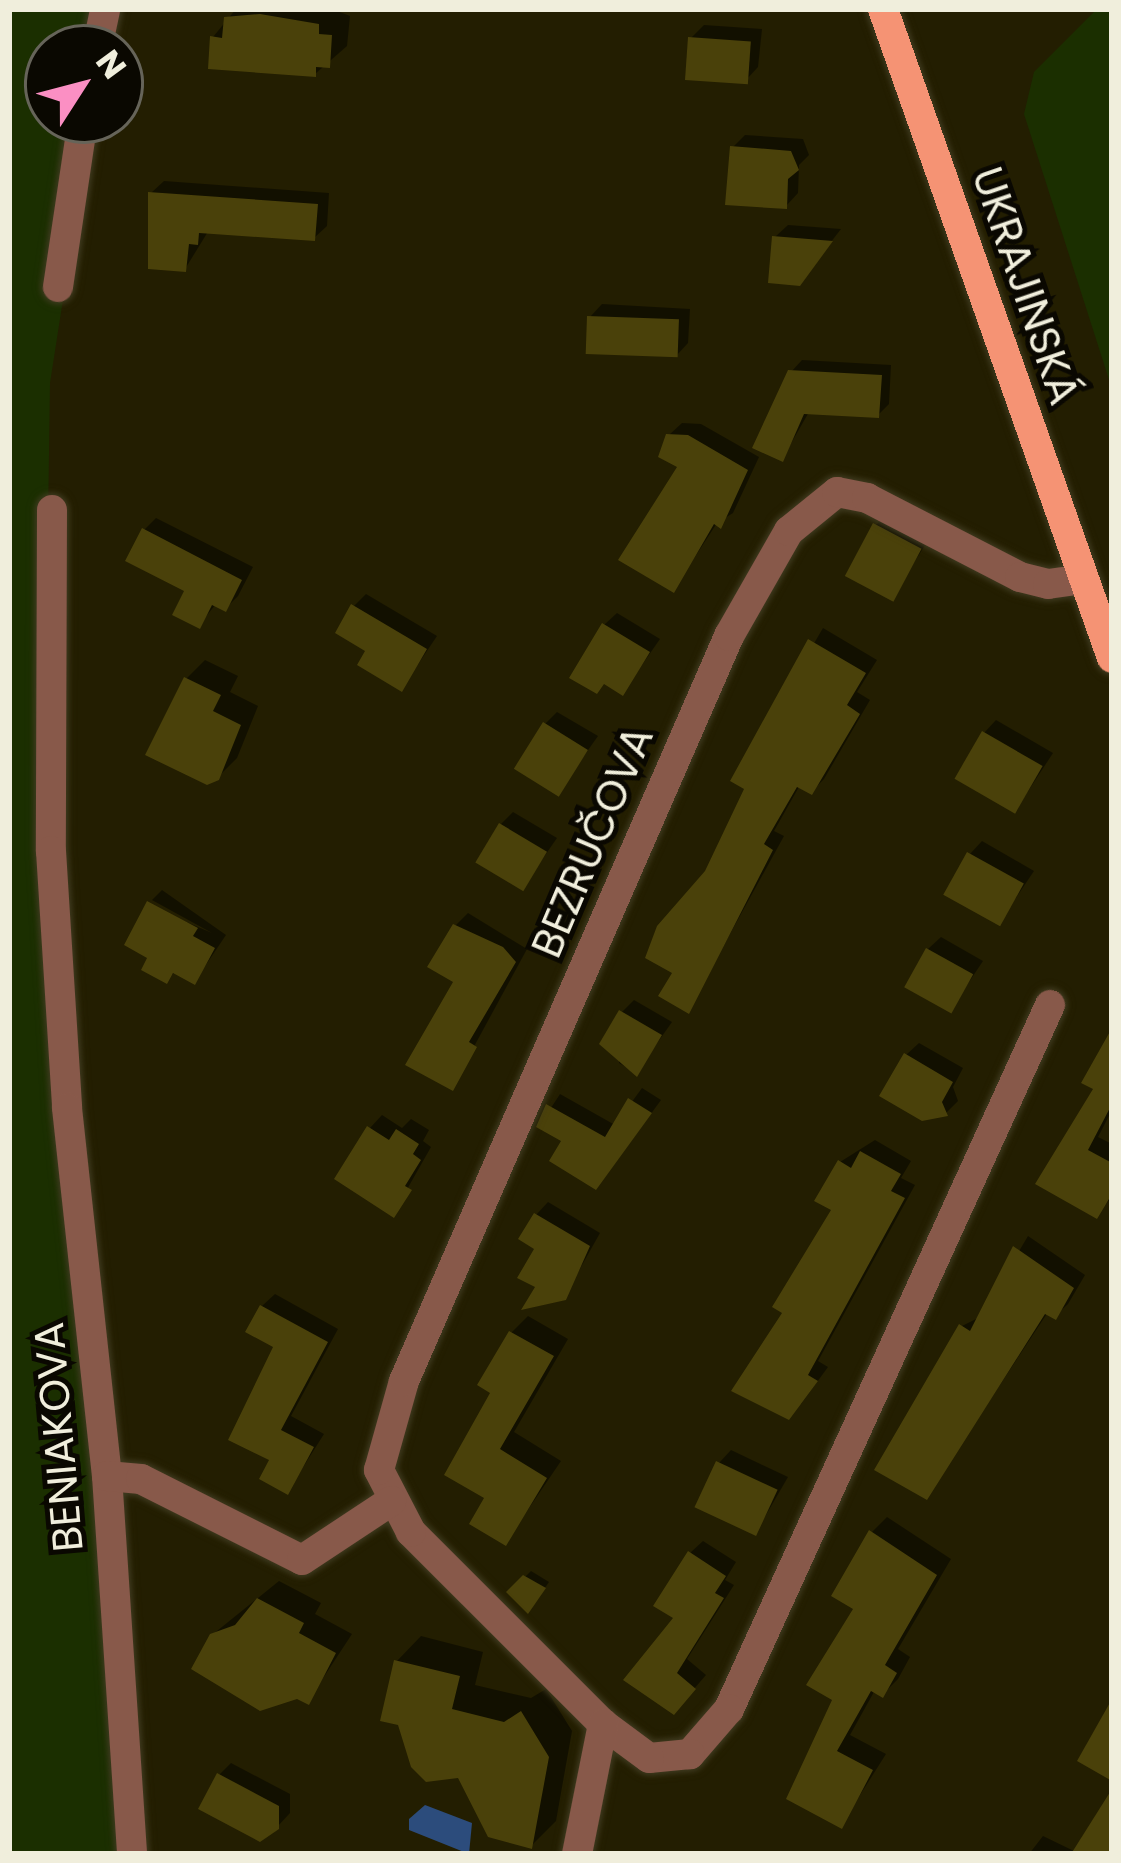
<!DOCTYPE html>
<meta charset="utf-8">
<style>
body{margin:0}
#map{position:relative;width:1121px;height:1863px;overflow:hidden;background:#231e01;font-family:Poppins,sans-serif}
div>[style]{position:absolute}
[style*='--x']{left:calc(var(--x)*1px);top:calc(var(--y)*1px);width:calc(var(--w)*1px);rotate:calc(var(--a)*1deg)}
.green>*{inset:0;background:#1b2f00}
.water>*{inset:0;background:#2c4c7c}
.shadow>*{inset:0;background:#0007}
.building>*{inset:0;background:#4a410a;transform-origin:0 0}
.roads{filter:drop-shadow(0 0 3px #403b20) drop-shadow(0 0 3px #403b20)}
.minor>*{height:30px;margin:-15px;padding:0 15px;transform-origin:15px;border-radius:15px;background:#88594a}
.major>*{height:30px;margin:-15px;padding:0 15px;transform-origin:15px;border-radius:15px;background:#f59374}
span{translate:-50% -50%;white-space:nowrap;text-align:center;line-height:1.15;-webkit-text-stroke:10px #0a0801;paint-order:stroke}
.street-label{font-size:42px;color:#f0eedc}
.frame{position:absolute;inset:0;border:12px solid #f0eedc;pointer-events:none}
.north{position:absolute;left:24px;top:24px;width:120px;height:120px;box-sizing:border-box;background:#0a0801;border:3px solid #666459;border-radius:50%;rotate:54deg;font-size:33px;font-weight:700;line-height:48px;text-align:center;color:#f0eedc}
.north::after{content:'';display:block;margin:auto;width:42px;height:54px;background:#fb8fc3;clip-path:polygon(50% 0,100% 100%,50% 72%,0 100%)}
</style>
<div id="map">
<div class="green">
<div style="clip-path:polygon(9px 9px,107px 9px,101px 48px,48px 48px,48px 120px,91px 120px,50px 383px,46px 667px,132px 1854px,9px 1854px)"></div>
<div style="clip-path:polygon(1097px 9px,1112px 9px,1112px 389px,1024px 114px,1034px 72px)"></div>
</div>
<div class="water">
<div style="clip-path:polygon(425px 1805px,472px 1823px,469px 1854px,409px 1830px,409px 1819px)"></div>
</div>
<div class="shadow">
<div style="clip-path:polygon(236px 9px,332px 9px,350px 16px,347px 46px,315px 74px,213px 37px)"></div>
<div style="clip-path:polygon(704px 25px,762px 29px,758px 67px,746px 80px,691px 38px)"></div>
<div style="clip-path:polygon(745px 135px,803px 139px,809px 155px,799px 165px,798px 193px,786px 206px,733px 147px)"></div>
<div style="clip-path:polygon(164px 181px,329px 193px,327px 226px,314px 238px,209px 230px,185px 269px,151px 193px)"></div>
<div style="clip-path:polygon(788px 225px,841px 229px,799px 283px,775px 237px)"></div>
<div style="clip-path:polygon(602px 304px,690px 309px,688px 343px,676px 356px,590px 317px)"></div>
<div style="clip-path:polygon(802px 360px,891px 365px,889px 404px,878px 415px,809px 412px,782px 459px,791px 372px)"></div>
<div style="clip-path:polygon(682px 423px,701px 424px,759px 457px,733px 513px,717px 523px,674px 589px,681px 466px,669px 435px)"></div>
<div style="clip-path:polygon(888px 513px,931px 536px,891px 598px,876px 525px)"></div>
<div style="clip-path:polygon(156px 518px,253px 567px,238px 596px,225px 609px,216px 604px,199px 625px,188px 589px,144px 530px)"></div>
<div style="clip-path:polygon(366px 594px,437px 636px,402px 688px,369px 649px,354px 606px)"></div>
<div style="clip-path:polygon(617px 613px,660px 639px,623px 692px,604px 625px)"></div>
<div style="clip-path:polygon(823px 628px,877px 660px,857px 692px,870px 700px,824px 779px,811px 792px,800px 785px,774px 831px,784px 836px,688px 1010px,676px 972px,707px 873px,747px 788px,734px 780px)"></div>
<div style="clip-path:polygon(205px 660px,238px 676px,230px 692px,258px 706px,237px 758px,217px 778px,186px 679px)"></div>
<div style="clip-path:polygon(557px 712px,598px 736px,559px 791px,545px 724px)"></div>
<div style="clip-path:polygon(996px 720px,1053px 753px,1015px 811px,984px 733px)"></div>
<div style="clip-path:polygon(513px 812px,557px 838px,523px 887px,501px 824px)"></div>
<div style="clip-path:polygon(982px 841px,1034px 871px,999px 923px,970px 854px)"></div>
<div style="clip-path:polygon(162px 890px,226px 935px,195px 981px,176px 971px,166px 980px,151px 957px,149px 906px,212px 933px,152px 900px)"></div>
<div style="clip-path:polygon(468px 913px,527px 949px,452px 1087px,455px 926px)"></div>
<div style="clip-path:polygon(941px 937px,983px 961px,951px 1009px,928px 949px)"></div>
<div style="clip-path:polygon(634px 1000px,672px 1022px,636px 1073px,619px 1063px,622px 1012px)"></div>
<div style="clip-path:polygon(1112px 1038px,1112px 1110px,1098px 1137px,1112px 1144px,1112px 1197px,1096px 1215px,1039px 1183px,1089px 1102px)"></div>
<div style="clip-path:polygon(919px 1043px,963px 1068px,953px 1087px,958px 1101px,946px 1113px,906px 1055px)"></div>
<div style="clip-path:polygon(642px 1088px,661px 1100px,607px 1174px,540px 1125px,560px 1094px,615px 1125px)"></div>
<div style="clip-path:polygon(382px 1115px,402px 1128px,411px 1119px,429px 1130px,423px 1141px,431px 1147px,393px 1214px,370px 1128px)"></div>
<div style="clip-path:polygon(875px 1140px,911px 1161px,901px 1178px,915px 1185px,818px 1361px,828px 1367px,801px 1404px,786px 1312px,835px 1209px,840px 1162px)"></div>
<div style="clip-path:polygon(548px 1202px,600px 1233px,564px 1297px,538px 1248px,536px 1215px)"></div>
<div style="clip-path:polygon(1028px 1236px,1085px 1275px,1068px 1304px,1055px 1316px,1048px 1312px,926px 1497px,962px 1326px,980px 1317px)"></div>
<div style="clip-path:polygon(275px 1294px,338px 1329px,291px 1416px,324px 1434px,288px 1491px,273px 1459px,277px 1346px,262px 1306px)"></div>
<div style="clip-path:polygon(528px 1316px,568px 1339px,514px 1432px,561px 1461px,506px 1542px,488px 1497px,494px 1391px,511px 1333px)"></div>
<div style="clip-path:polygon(731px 1450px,788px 1477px,756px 1532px,719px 1463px)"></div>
<div style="clip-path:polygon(887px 1517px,951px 1559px,898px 1649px,910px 1657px,898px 1679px,883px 1694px,875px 1690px,850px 1735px,886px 1754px,841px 1825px,790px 1798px,836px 1699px,872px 1532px)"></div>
<div style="clip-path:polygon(703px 1541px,736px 1562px,725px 1580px,734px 1585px,687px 1659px,706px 1675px,674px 1712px,677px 1617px,690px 1553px)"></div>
<div style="clip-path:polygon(531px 1571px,549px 1582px,533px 1605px,510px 1592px)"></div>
<div style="clip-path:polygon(279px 1581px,321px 1603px,315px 1614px,352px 1634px,308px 1701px,212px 1635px)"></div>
<div style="clip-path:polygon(421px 1636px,483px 1652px,475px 1685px,531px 1698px,546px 1689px,572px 1731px,556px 1821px,531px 1846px,397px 1661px)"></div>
<div style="clip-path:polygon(231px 1763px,290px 1794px,290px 1813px,277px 1827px,219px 1775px)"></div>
<div style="clip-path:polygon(1112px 1795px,1112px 1854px,1029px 1854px,1043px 1836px,1076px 1852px)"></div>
</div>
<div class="building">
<div style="clip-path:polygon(260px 14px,319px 24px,319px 34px,332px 35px,330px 68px,316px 67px,316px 77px,208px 69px,210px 36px,222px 38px,224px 17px)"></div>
<div style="left:688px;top:37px;width:63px;height:43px;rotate:4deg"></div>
<div style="clip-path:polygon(730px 146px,791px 151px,799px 170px,788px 179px,787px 209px,725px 205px)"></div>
<div style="clip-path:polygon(148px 192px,318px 204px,315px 241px,199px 233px,198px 245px,189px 244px,186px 272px,148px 269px)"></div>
<div style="clip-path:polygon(772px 236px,833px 241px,800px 286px,768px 283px)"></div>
<div style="left:587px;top:316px;width:92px;height:38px;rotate:2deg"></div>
<div style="clip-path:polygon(788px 370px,882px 375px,879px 418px,804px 414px,783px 462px,752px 448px)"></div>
<div style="clip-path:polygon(666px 434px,688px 435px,748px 470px,721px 529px,714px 524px,674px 593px,618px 560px,677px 467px,658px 457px)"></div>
<div style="left:873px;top:523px;width:55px;height:60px;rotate:28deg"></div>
<div style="clip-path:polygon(142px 528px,242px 580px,226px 612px,212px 605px,200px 629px,172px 615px,184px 591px,125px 561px)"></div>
<div style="clip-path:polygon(351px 604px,427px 649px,402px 692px,357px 665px,365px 651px,335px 633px)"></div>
<div style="clip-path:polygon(602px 623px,650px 652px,623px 696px,604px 684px,597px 694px,569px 678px)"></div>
<div style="clip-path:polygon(808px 639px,866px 673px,847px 705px,860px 714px,812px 795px,797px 787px,764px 844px,773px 850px,689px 1014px,658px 996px,672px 973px,645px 958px,657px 926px,705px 871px,744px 789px,730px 781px)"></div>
<div style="clip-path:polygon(184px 677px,221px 695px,213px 711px,241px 725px,219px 780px,207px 785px,145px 755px)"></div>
<div style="left:543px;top:722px;width:53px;height:55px;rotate:32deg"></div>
<div style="left:982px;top:731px;width:70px;height:55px;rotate:30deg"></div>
<div style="left:499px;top:823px;width:56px;height:46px;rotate:31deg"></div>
<div style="left:967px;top:852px;width:65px;height:49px;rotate:29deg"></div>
<div style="clip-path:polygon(147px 901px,198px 928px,193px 936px,215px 948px,195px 985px,173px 973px,167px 984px,141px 970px,147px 958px,124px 945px)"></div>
<div style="clip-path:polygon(453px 924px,503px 947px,516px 962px,469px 1042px,477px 1047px,453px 1091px,405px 1065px,453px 982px,427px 967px)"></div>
<div style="left:926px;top:948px;width:54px;height:45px;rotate:29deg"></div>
<div style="clip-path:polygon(619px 1010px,662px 1035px,637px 1077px,599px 1044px)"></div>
<div style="clip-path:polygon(1112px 1028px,1112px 1104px,1088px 1150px,1112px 1163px,1112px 1194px,1097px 1219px,1035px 1184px,1093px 1089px,1081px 1083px)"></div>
<div style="clip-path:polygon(904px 1053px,953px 1082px,942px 1102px,948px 1116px,922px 1121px,879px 1096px)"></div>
<div style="clip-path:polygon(628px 1098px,652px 1113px,596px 1190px,549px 1161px,561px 1141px,536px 1127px,546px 1104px,605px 1137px)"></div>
<div style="clip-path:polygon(367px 1126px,389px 1140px,396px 1129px,419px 1144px,413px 1154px,421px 1160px,405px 1186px,412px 1190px,394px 1218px,334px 1179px)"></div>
<div style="clip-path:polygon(860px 1151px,901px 1174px,891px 1191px,905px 1198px,808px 1375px,818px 1381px,789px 1420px,731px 1391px,782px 1313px,772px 1307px,831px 1210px,814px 1201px,838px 1160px,851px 1168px)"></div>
<div style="clip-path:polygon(534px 1213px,590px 1246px,566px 1300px,521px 1310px,535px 1287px,517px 1278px,534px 1249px,518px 1239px)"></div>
<div style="clip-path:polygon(1013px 1246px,1074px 1288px,1056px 1320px,1045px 1314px,927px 1500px,874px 1470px,959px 1324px,970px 1331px)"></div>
<div style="clip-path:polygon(260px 1305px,328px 1342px,281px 1430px,314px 1447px,288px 1495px,259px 1479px,269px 1460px,228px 1440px,273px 1347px,245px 1332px)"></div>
<div style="clip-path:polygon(509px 1331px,554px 1356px,500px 1449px,547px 1478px,506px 1546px,469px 1524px,484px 1498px,444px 1475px,490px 1393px,477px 1385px)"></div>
<div style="left:716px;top:1461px;width:68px;height:51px;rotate:25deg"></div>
<div style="clip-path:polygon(869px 1530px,937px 1575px,885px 1665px,897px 1673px,883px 1698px,871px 1691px,837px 1751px,873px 1770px,842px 1829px,786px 1799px,832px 1700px,806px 1685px,853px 1609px,831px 1596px)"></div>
<div style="clip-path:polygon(688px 1551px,726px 1576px,715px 1593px,724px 1598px,677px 1673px,696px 1689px,674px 1715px,623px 1680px,673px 1618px,653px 1606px)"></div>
<div style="clip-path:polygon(523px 1575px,546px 1588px,528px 1614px,506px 1592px)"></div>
<div style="clip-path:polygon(257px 1598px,304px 1623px,299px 1633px,336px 1653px,309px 1705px,297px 1699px,260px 1711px,191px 1669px,210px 1634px,235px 1625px)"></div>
<div style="clip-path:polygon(394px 1660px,460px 1676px,452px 1709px,504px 1722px,521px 1711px,549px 1757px,532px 1849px,488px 1837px,458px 1778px,426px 1782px,411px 1767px,398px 1725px,380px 1721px)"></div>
<div style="clip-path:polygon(1112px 1699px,1112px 1781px,1077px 1761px)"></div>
<div style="clip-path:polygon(217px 1773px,279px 1806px,279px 1829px,260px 1842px,198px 1809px)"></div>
<div style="clip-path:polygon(1112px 1789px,1112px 1854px,1071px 1854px)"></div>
</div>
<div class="roads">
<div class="minor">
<div style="--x:97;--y:48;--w:40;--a:-78"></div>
<div style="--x:58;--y:287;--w:169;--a:-81.5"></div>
<div style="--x:52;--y:510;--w:341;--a:90.2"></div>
<div style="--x:51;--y:851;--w:257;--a:86.4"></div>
<div style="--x:67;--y:1108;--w:370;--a:83.8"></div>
<div style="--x:107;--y:1476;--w:379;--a:86.2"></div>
<div style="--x:1050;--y:1005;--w:774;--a:114.51"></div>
<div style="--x:729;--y:1709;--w:60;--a:130.9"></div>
<div style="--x:690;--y:1754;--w:41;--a:174.4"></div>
<div style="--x:649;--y:1758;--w:57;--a:-143.5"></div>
<div style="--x:603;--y:1724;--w:272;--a:-135"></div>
<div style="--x:411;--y:1532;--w:70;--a:-117.3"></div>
<div style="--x:379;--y:1470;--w:92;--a:-74.3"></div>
<div style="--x:404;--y:1381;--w:813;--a:-66.43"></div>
<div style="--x:729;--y:636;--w:121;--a:-60.3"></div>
<div style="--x:789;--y:531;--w:62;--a:-39.1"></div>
<div style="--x:837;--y:492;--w:31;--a:11"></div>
<div style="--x:867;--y:498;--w:172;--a:27.3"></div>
<div style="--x:1020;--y:577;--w:29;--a:14"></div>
<div style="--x:1048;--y:584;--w:36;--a:-8"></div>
<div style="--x:107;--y:1476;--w:34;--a:5"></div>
<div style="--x:141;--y:1479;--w:180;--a:26.7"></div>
<div style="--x:302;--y:1560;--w:107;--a:-33.5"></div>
<div style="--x:577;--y:1854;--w:133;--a:-78.7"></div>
</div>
<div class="major">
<div style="--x:883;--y:9;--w:688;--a:70.56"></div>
</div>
</div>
<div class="street-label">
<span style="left:1025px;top:286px;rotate:71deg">UKRAJINSKÁ</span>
<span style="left:593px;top:842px;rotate:-67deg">BEZRUČOVA</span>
<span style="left:59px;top:1437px;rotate:-95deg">BENIAKOVA</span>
</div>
<div class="frame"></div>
<div class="north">N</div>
</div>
